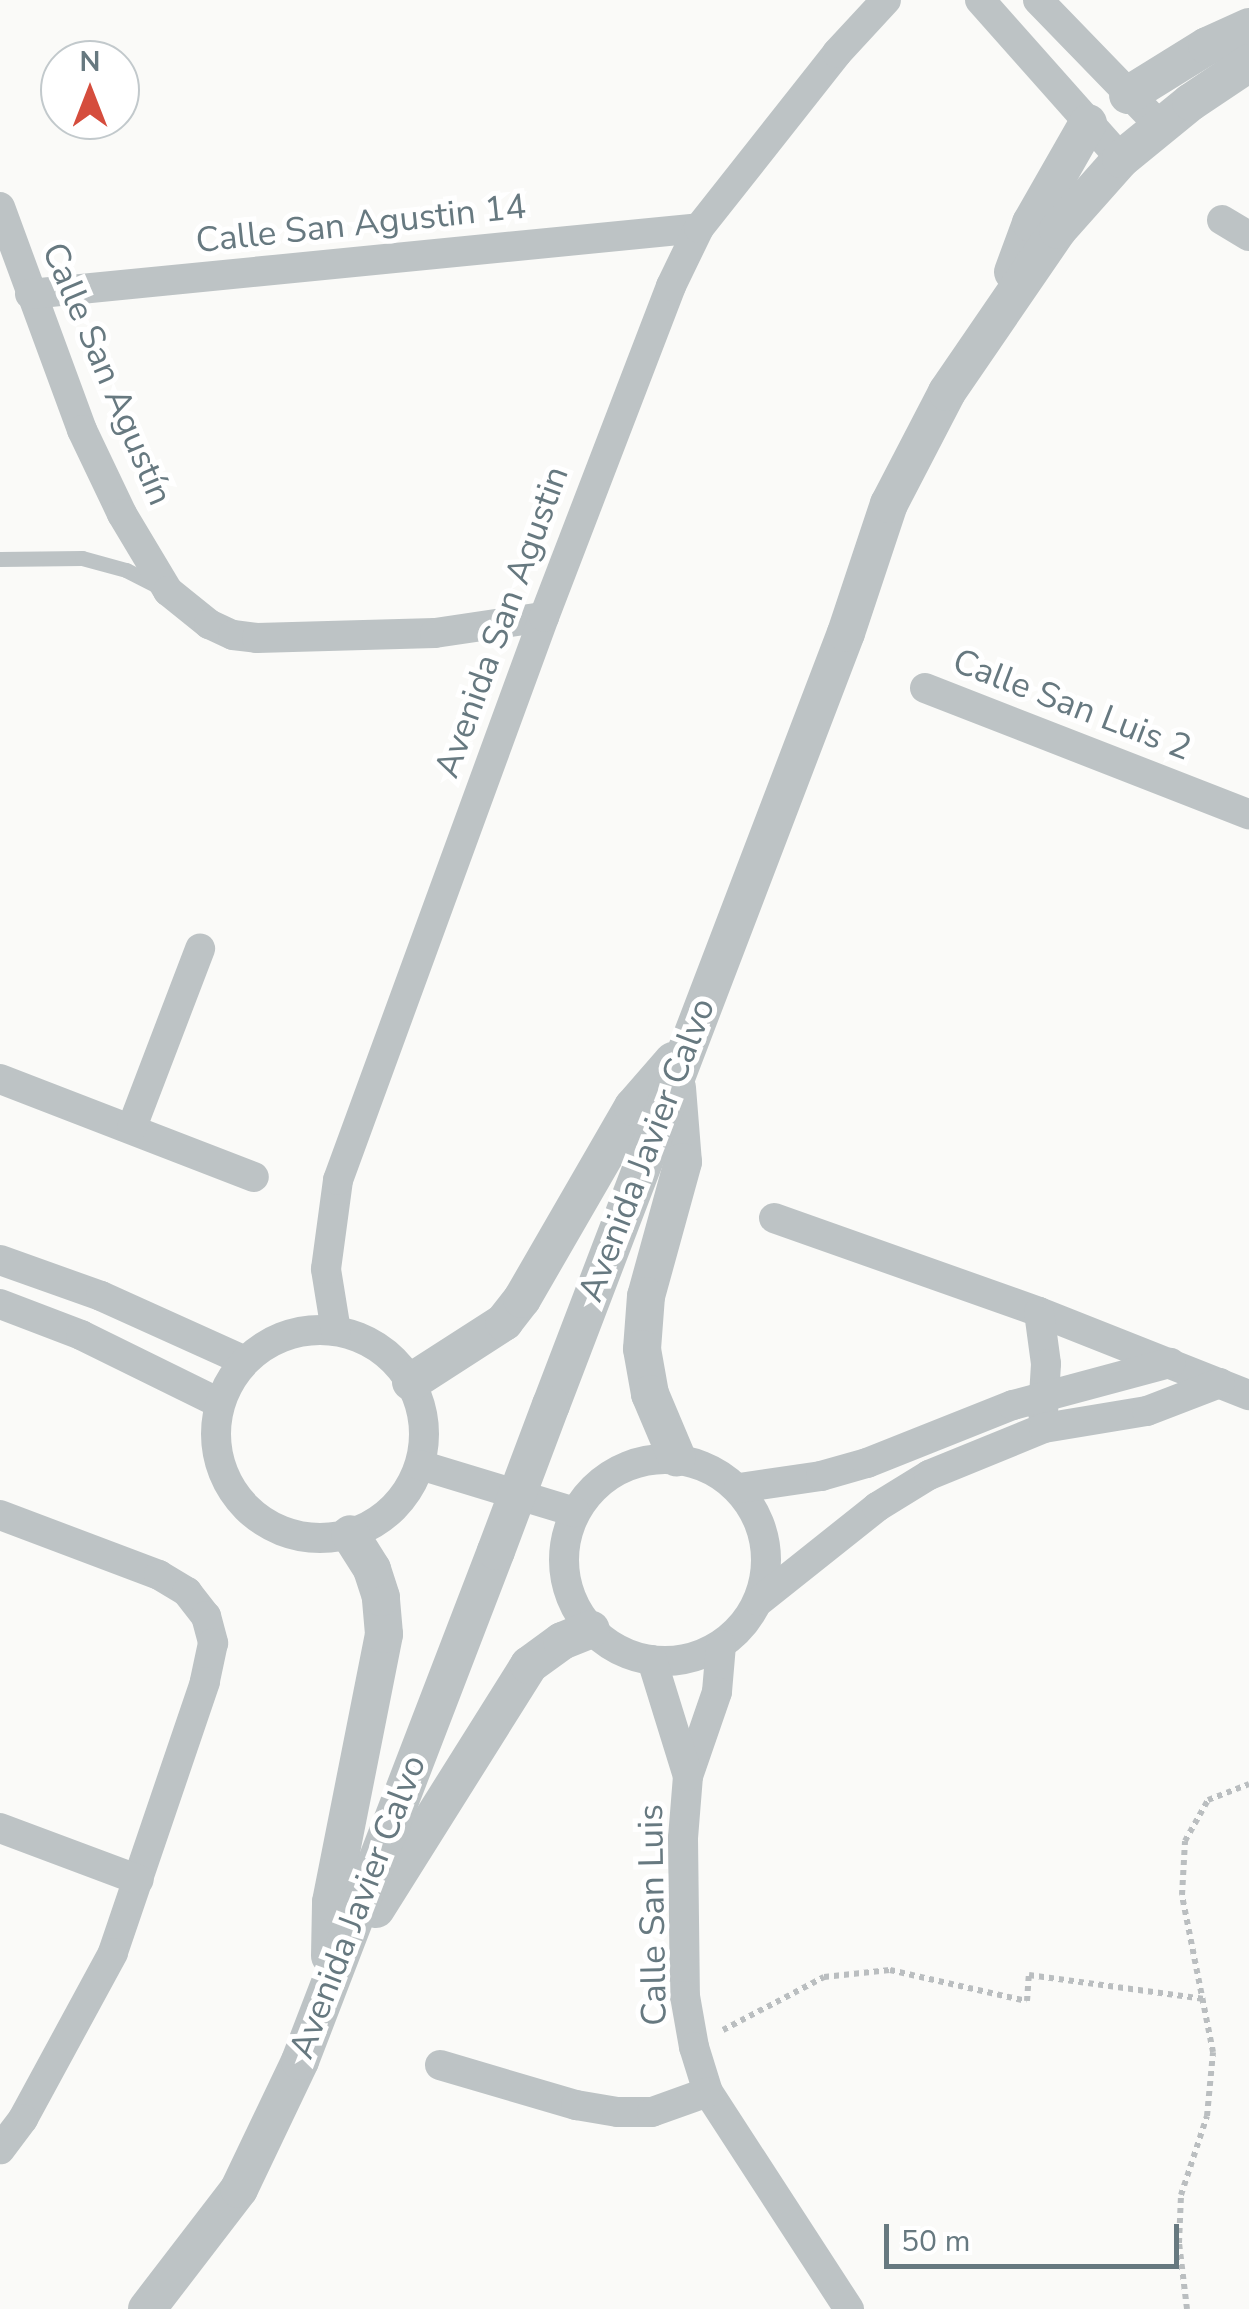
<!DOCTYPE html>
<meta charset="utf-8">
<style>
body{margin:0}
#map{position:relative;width:1249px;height:2309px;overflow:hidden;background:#fafaf8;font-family:"Nunito Sans",sans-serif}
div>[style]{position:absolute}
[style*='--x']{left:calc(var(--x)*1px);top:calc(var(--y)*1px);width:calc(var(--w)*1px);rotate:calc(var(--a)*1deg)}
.path>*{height:6px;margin-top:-3px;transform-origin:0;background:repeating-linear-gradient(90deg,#babec0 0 5px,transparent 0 10px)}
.service>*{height:15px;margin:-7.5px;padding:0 7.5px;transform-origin:7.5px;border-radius:7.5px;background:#bdc3c5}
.minor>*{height:30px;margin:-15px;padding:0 15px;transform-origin:15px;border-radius:15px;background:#bdc3c5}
.minor>.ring{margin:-15px;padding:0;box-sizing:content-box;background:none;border:30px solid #bdc3c5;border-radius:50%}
.tertiary>*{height:38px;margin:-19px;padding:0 19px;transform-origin:19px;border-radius:19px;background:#bdc3c5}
.tertiary-bridge>*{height:38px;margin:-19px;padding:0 19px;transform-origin:19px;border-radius:19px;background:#bdc3c5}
span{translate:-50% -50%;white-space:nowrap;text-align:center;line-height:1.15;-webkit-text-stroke:10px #fff;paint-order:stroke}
.street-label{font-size:35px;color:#677980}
.north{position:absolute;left:40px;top:40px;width:100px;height:100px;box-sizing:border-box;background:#fff;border:2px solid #c2c9cc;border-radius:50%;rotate:0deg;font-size:28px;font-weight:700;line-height:40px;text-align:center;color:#677980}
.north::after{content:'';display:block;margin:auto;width:35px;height:45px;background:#d54d3d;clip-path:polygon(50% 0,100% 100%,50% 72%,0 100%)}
.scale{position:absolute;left:884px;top:2224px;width:295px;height:45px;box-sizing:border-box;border:5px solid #677980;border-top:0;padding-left:12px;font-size:30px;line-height:35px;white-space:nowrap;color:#677980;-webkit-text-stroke:8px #fff;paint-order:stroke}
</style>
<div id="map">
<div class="path">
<div style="--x:723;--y:2030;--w:114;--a:-27.7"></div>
<div style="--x:824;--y:1977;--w:66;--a:-6.1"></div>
<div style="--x:890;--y:1970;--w:140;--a:12.8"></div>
<div style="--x:1027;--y:2001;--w:26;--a:-86"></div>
<div style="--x:1029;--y:1975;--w:177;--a:7.8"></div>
<div style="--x:1187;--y:2309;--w:66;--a:-96.9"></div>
<div style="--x:1179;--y:2243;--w:48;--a:-87.6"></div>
<div style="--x:1181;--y:2195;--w:83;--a:-71.8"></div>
<div style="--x:1207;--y:2116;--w:64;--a:-84.6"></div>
<div style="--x:1213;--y:2052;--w:160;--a:-101.2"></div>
<div style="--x:1182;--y:1895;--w:54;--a:-86.8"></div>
<div style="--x:1185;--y:1841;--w:47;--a:-60.7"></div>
<div style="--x:1208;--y:1800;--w:44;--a:-21.3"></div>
</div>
<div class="service">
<div style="--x:0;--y:559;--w:82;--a:-0.7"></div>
<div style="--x:82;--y:558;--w:46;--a:15.3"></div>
<div style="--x:126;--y:570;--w:38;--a:27"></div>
</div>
<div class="minor">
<div style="--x:980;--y:0;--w:213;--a:48.4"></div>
<div style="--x:1038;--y:0;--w:175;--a:45.9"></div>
<div style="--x:0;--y:207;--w:238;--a:69.8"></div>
<div style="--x:82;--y:430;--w:93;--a:64.5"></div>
<div style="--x:122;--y:514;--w:90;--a:59.1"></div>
<div style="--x:168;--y:591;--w:53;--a:38.8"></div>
<div style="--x:209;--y:624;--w:26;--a:25"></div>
<div style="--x:233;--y:635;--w:24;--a:7"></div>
<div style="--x:257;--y:638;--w:178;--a:-1.6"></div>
<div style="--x:435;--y:633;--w:110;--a:-8.4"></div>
<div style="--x:1222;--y:220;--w:31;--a:31"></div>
<div style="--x:30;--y:294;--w:672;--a:-5.63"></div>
<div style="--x:925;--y:688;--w:348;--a:21.3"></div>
<div style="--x:0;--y:1079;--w:272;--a:21.1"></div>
<div style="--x:132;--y:1127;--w:191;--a:-69.1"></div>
<div style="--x:774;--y:1218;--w:281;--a:19.5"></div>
<div style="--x:1039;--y:1312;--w:226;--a:21.6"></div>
<div style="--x:0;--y:1260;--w:107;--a:19.6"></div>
<div style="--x:101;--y:1296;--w:158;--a:24.3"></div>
<div style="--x:0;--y:1304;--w:87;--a:20.9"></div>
<div style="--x:81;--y:1335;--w:154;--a:26.2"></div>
<div style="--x:1039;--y:1312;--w:52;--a:82.3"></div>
<div style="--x:1046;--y:1364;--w:49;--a:93.5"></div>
<div class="ring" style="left:216px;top:1330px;width:178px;height:178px"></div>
<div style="--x:336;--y:1331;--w:63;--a:-99.2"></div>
<div style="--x:326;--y:1269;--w:90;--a:-82.3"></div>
<div style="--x:338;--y:1180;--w:600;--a:-69.9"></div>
<div style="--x:544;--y:617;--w:355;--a:-69"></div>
<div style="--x:671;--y:286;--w:64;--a:-64.2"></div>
<div style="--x:699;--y:228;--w:223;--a:-51.7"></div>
<div style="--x:837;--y:53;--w:72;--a:-47.2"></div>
<div class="ring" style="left:564px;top:1459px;width:172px;height:172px"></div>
<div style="--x:420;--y:1465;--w:162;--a:16.9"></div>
<div style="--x:739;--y:1488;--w:83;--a:-8.3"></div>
<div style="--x:821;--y:1476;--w:48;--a:-15.8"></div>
<div style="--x:867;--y:1463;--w:157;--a:-21.7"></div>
<div style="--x:1013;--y:1405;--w:163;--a:-15"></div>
<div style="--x:0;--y:1515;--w:170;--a:20.7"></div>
<div style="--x:159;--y:1575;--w:33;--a:31"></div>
<div style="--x:187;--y:1592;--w:31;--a:52"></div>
<div style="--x:206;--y:1616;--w:28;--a:75"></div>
<div style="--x:213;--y:1643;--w:40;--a:102"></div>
<div style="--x:205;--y:1682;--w:286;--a:108.8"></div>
<div style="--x:113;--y:1953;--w:189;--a:118.5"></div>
<div style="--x:23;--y:2119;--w:38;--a:127"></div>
<div style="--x:759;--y:1601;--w:151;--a:-38.5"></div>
<div style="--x:877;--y:1507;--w:61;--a:-31.6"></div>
<div style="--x:929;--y:1475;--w:124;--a:-22.2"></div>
<div style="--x:1044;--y:1428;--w:104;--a:-9.4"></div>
<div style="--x:1147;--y:1411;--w:78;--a:-21"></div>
<div style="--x:721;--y:1645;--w:47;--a:94.9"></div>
<div style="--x:717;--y:1692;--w:89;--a:109"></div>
<div style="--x:688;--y:1776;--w:62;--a:94.6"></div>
<div style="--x:683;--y:1838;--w:158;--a:89.3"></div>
<div style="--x:685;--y:1996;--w:52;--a:80"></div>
<div style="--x:694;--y:2047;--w:47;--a:72.7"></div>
<div style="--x:708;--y:2092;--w:259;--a:57"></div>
<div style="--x:652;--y:1660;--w:121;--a:72.8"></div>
<div style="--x:0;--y:1828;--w:148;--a:20.5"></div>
<div style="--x:440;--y:2065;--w:142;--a:16.4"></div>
<div style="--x:576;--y:2105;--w:42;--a:9.7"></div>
<div style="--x:617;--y:2112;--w:35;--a:0"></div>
<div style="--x:652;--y:2112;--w:59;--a:-19.7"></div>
</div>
<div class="tertiary">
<div style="--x:1128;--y:95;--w:93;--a:-31.8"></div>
<div style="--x:1207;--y:46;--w:46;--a:-24.3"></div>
<div style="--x:1013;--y:272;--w:52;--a:-69.8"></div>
<div style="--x:1031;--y:223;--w:115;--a:-60.3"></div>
<div style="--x:677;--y:1088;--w:74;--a:85.4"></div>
<div style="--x:683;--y:1162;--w:139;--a:105.4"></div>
<div style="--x:646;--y:1296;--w:53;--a:94.3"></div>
<div style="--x:642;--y:1349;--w:46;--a:79.9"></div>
<div style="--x:650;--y:1394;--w:69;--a:67.1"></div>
<div style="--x:411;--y:1382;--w:111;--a:-32.8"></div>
<div style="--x:504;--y:1322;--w:29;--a:-52"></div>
<div style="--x:522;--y:1299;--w:222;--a:-60"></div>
<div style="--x:633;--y:1107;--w:61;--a:-49"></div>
<div style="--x:551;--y:1405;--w:826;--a:-69.09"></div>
<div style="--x:846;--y:633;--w:136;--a:-71.6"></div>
<div style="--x:889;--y:504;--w:126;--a:-62.6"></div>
<div style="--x:947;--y:392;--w:196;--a:-55.6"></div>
<div style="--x:1058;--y:230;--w:95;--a:-48.4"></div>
<div style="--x:1121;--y:159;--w:90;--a:-39.2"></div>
<div style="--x:1191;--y:102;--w:70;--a:-33.9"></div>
<div style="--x:376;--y:1909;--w:288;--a:-57.9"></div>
<div style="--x:529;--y:1665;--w:41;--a:-36"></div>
<div style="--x:562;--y:1641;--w:31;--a:-22"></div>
<div style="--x:330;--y:1956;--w:54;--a:-88.9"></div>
<div style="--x:331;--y:1902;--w:273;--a:-78.8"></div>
<div style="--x:384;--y:1634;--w:37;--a:-95"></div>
<div style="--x:381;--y:1597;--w:29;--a:-108"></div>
<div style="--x:372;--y:1569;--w:41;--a:-122.2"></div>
<div style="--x:147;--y:2309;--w:151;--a:-52.5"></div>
<div style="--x:239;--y:2189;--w:142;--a:-64.5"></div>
<div style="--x:300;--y:2061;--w:546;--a:-68.98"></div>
</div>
<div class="tertiary-bridge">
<div style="--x:496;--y:1551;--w:156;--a:-69.4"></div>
</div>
<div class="street-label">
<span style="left:361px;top:224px;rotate:-6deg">Calle San Agustin 14</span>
<span style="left:107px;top:374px;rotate:67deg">Calle San Agustín</span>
<span style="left:502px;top:622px;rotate:-70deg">Avenida San Agustin</span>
<span style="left:1072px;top:705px;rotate:21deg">Calle San Luis 2</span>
<span style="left:647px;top:1150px;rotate:-69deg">Avenida Javier Calvo</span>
<span style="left:358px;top:1907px;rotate:-69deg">Avenida Javier Calvo</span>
<span style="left:653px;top:1915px;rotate:-91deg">Calle San Luis</span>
</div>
<div class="north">N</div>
<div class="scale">50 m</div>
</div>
